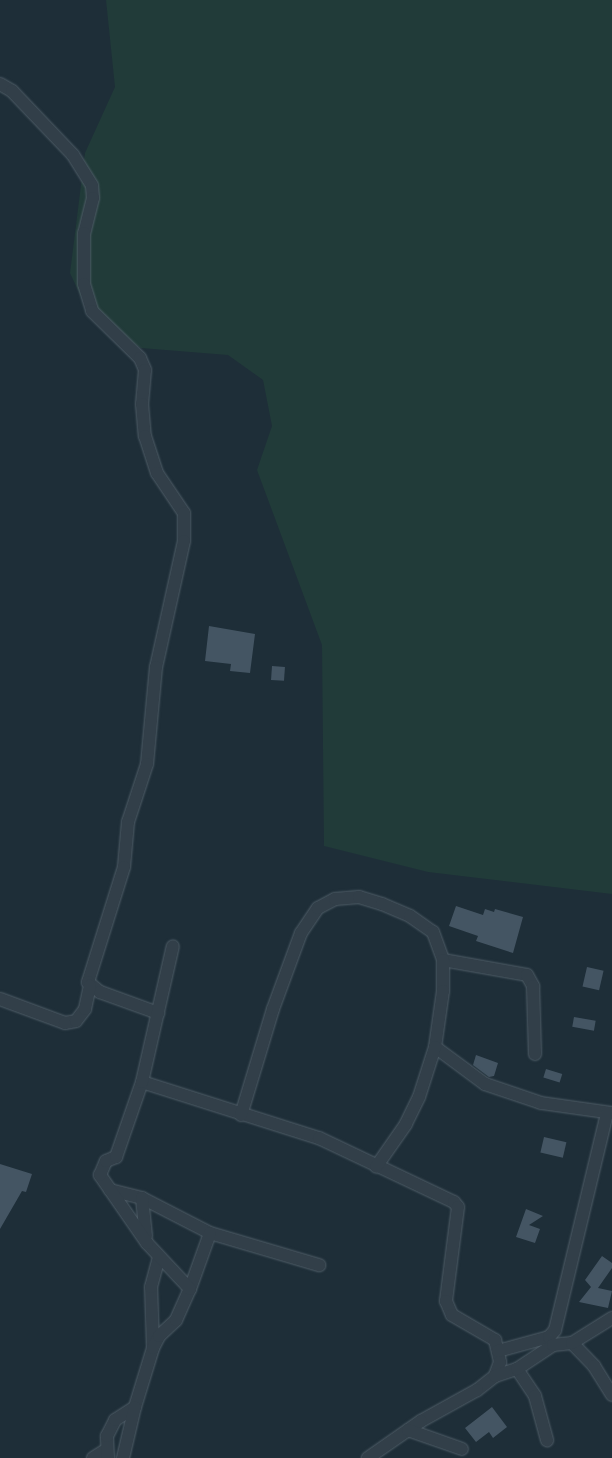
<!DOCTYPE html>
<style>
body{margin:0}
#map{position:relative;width:612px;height:1458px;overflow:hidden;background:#1e2e38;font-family:Raleway,sans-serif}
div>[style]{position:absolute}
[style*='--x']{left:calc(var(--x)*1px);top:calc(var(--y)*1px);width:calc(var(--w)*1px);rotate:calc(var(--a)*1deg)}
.green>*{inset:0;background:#213b39}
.building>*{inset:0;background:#445563;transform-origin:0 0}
.roads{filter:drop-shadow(0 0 1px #4f5d67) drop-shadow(0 0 1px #4f5d67)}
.minor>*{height:12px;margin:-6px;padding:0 6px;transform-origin:6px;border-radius:6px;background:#323f49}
span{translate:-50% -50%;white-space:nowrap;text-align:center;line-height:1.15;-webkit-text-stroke:4px #17242d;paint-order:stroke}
</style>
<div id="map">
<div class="green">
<div style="clip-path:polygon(106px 0,612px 0,612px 894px,428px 872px,324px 846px,322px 645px,257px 470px,272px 426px,263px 380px,228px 355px,141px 348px,89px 314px,70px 273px,85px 153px,115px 87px)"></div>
</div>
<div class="building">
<div style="clip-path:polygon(209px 626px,255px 634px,250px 673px,230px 671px,231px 664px,205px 661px)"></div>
<div style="left:272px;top:666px;width:13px;height:14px;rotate:4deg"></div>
<div style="clip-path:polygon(456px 906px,483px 915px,485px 909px,494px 912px,495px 909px,523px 917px,513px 953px,476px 941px,478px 936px,449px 926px)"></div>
<div style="left:587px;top:967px;width:17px;height:20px;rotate:13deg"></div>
<div style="left:574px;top:1017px;width:22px;height:10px;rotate:10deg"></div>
<div style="clip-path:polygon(476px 1055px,498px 1063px,494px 1076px,489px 1077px,473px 1065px)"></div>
<div style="left:546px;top:1069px;width:17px;height:9px;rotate:17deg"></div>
<div style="left:544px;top:1137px;width:23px;height:16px;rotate:13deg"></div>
<div style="clip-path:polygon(0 1164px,32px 1174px,26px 1192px,22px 1191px,0 1229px)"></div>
<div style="clip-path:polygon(526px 1209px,543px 1216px,529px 1225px,540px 1229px,535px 1243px,516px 1237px)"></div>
<div style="clip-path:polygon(602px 1256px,612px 1263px,612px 1268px,598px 1288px,612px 1291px,608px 1308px,579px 1302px,591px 1287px,585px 1280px)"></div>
<div style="clip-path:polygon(492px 1407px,507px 1427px,493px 1438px,489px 1432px,476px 1442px,465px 1428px)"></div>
</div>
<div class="roads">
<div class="minor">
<div style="--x:0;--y:84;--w:14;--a:30"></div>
<div style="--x:12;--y:91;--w:88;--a:46.4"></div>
<div style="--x:73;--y:155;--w:36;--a:58"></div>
<div style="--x:92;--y:186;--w:12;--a:85"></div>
<div style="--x:93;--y:198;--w:36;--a:104"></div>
<div style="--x:84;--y:233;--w:51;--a:90"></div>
<div style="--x:84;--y:284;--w:28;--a:73"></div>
<div style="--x:92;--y:311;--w:67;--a:44.4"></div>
<div style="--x:140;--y:358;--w:13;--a:67"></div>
<div style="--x:145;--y:370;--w:34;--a:95"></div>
<div style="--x:142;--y:404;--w:32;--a:85"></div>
<div style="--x:145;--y:436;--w:39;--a:72"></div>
<div style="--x:157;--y:473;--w:48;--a:56"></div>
<div style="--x:184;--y:513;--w:28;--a:90"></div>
<div style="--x:184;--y:541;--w:129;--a:102.5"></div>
<div style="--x:156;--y:667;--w:97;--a:95.3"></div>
<div style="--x:147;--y:764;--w:61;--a:108.1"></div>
<div style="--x:128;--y:822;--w:45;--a:95.1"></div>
<div style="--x:124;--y:867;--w:121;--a:107.4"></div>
<div style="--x:88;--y:982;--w:16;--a:40"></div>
<div style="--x:100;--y:992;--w:62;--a:19.9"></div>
<div style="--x:443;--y:960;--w:85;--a:10.1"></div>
<div style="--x:527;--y:975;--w:13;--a:61"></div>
<div style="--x:533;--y:986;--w:68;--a:88.3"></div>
<div style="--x:0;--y:999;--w:69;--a:20.3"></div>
<div style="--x:65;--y:1023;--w:11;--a:-10"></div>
<div style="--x:76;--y:1021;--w:15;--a:-53"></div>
<div style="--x:85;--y:1009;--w:24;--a:-78"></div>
<div style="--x:435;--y:1047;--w:62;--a:36.5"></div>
<div style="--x:485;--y:1084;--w:59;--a:18.7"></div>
<div style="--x:541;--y:1103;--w:72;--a:8"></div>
<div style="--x:142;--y:1082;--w:186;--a:17.6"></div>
<div style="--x:319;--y:1138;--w:149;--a:25.4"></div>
<div style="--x:454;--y:1202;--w:6;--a:51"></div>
<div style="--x:458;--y:1207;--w:95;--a:97.3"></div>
<div style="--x:446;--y:1301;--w:15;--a:67"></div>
<div style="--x:452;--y:1315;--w:50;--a:30.2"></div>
<div style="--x:495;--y:1340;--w:23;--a:77"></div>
<div style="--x:500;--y:1362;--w:15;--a:110"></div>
<div style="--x:495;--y:1376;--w:23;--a:142"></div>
<div style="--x:477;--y:1390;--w:64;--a:151"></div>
<div style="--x:421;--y:1421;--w:65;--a:145.1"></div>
<div style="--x:241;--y:1115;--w:111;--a:-73.2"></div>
<div style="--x:273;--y:1009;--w:81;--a:-69.8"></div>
<div style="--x:301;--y:933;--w:30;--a:-56"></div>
<div style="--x:318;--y:908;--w:19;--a:-28"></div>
<div style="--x:335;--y:899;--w:24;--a:-5"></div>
<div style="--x:359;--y:897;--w:24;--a:17"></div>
<div style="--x:382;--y:904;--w:30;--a:23"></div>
<div style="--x:410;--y:916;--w:28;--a:35"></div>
<div style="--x:433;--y:932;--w:30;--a:70"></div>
<div style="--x:443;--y:960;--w:31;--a:90"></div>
<div style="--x:443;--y:991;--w:57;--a:98.1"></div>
<div style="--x:435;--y:1047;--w:52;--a:107.7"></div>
<div style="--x:419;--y:1097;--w:30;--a:116"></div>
<div style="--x:406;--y:1124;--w:52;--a:124.9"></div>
<div style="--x:110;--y:1190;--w:33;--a:14"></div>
<div style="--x:142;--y:1198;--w:76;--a:27.2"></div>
<div style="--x:210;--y:1233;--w:114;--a:16.4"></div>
<div style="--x:142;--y:1198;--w:38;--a:84"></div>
<div style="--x:190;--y:1289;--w:59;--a:-70.3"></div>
<div style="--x:572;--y:1343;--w:32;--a:46"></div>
<div style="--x:594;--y:1366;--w:34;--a:58"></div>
<div style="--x:153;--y:1346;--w:59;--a:-91.9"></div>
<div style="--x:151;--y:1287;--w:30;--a:-75"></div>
<div style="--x:498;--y:1351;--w:53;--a:-15.4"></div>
<div style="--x:549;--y:1337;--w:9;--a:-49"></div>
<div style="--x:555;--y:1330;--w:223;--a:-76.5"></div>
<div style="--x:517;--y:1369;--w:32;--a:56"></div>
<div style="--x:535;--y:1396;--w:46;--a:74.7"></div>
<div style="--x:495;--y:1376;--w:23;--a:-18"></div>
<div style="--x:517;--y:1369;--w:43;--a:-33.7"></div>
<div style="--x:553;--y:1345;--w:19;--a:-6"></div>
<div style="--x:572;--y:1343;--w:47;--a:-32"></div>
<div style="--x:408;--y:1430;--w:57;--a:19.4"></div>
<div style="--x:93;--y:1458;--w:15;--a:-32"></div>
<div style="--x:108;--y:1458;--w:22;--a:-93"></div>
<div style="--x:107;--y:1436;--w:18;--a:-63"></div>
<div style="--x:115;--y:1420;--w:24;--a:-33"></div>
<div style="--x:135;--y:1407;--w:62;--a:-73"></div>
<div style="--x:153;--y:1348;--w:13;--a:-63"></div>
<div style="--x:159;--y:1336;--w:23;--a:-43"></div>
<div style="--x:176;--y:1320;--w:34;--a:-66"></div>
<div style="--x:190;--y:1289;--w:63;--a:-133.1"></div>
<div style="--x:147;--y:1243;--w:83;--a:-124.7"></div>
<div style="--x:100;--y:1175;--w:15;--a:-67"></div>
<div style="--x:106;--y:1161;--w:11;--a:-22"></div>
<div style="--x:116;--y:1157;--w:79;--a:-70.9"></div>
<div style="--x:142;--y:1082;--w:139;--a:-77.2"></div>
<div style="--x:123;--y:1458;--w:52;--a:-76.8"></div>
</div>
</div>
</div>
